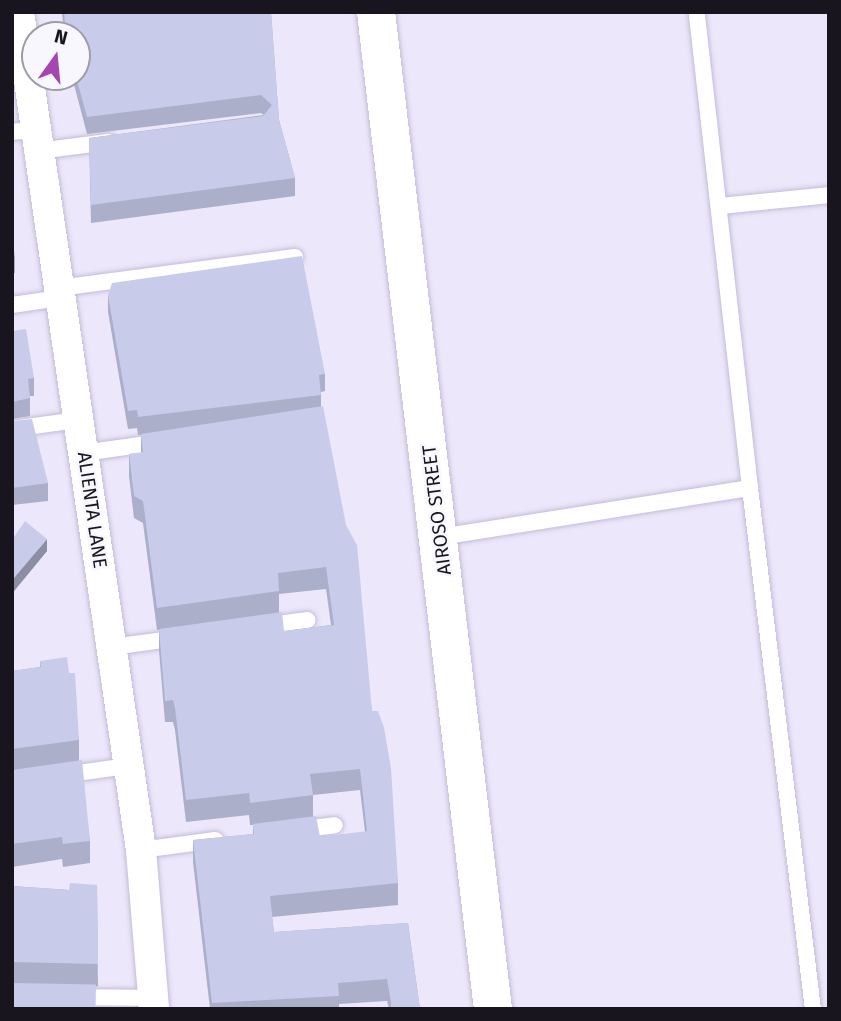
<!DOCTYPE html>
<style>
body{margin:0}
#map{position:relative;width:841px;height:1021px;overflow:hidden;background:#ece7fa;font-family:"Fira Sans",sans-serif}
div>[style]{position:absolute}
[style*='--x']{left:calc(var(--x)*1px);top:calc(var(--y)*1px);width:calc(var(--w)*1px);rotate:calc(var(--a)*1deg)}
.roads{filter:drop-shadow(0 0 2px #c4bbda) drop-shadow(0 0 2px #c4bbda)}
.lane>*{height:16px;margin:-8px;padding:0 8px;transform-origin:8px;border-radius:8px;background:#fff}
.street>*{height:30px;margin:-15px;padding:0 15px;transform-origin:15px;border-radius:15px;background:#fff}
.secondary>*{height:38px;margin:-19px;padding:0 19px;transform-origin:19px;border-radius:19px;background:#fff}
.wall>*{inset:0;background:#acafc9}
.shaded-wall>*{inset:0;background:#8c8ea4}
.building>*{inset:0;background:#c8cbea;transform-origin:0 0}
span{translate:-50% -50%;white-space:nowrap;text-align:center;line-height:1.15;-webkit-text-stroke:5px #f8f7fd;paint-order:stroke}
.street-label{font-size:19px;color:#18151f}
.frame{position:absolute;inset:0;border:14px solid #18151f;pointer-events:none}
.north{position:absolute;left:21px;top:21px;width:70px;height:70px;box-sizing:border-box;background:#f8f7fd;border:2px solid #9e9da4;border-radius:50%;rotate:15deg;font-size:19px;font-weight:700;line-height:28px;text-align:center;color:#18151f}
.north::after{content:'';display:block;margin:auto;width:24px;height:32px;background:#a647af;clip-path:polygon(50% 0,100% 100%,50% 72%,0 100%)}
</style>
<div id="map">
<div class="roads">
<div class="lane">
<div style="--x:12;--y:132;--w:23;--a:-7"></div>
<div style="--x:38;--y:151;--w:71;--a:-7.3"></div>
<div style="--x:721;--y:206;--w:109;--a:-5.8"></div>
<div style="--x:59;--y:288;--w:238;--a:-7.5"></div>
<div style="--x:12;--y:305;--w:49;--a:-8.3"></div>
<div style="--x:12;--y:429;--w:67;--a:-7.8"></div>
<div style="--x:83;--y:453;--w:79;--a:-8"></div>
<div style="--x:750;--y:488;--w:525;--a:83.11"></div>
<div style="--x:440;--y:537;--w:314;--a:-9"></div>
<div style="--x:750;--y:488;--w:479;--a:-96.4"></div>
<div style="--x:263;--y:626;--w:45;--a:-7.6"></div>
<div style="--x:112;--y:647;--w:68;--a:-7.7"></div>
<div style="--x:63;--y:775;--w:65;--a:-8"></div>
<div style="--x:296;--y:830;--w:39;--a:-7"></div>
<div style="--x:141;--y:850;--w:75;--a:-7.7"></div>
<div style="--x:76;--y:997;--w:78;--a:0.7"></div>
</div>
<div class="street">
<div style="--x:19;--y:12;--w:847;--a:81.72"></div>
<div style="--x:141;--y:850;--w:160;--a:85.3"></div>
</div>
<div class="secondary">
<div style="--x:376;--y:12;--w:1004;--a:83.31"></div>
</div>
</div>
<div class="wall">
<div style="clip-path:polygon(62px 12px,271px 12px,279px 120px,295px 178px,295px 196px,91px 223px,89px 138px,264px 115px,261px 113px,87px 134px,72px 77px,77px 77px,77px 35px,64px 35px)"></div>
<div style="clip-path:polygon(12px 241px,15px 256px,15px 273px,12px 274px)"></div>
<div style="clip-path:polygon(evenodd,108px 295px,325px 374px,325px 391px,321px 392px,321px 407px,372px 711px,398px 883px,398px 905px,272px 917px,274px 932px,408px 923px,420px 1009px,389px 1009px,387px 1001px,339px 1004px,339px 1009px,210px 1009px,193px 862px,193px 840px,253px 834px,253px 825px,250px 825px,249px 815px,186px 822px,175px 730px,173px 722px,165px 722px,159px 651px,159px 630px,157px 630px,143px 523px,134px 518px,129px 476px,129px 454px,141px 453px,141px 435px,138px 435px,137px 428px,128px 429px,108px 312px,108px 295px,326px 589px,331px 625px,284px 631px,279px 613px,279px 594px,326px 589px,108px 295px,360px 790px,365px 832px,320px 837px,313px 817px,313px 795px,360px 790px)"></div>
<div style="clip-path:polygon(12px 331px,34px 378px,34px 396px,30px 396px,30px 416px,12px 419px)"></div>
<div style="clip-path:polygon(12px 421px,48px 483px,48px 501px,12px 505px)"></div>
<div style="clip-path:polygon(12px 540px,47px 551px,14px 591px,12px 589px)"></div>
<div style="clip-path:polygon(40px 661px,69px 673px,79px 740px,79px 761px,90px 841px,90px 863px,63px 867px,62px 859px,12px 867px,12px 671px,40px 667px)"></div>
<div style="clip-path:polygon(97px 885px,98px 986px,12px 1009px,12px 886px,69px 890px)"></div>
</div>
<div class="shaded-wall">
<div style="clip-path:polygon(47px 539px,47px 551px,14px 591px,14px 578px)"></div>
</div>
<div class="building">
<div style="clip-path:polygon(64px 12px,271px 12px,279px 120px,295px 178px,91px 205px,89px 138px,263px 116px,272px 105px,261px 95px,87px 117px,76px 77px,77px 35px,66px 35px)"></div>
<div style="clip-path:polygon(12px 241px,15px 256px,12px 256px)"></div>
<div style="clip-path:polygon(302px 256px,325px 374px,319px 375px,321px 395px,138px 417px,137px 410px,128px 411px,108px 295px,112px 283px)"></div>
<div style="clip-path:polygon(26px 329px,34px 378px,28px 379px,30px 398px,12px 402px,12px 331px)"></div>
<div style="clip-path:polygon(323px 406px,346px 525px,357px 545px,372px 711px,378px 711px,384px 728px,391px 768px,398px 883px,270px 896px,274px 932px,408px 923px,420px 1009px,391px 1009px,391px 1002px,387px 979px,338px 983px,339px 996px,212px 1003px,193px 840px,254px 834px,253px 824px,316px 816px,320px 837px,367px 831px,360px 769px,310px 774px,313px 795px,250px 803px,249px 793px,186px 800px,175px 708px,173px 700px,165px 701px,159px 629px,282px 612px,284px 631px,334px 625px,326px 567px,278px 573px,279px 591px,157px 608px,143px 501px,134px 496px,129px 454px,143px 452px,141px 434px)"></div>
<div style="clip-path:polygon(32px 419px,48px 483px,12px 488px,12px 421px)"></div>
<div style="clip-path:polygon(25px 521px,47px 539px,14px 578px,12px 577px,12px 540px)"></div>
<div style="clip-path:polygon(67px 657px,69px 673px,75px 673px,79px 740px,12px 749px,12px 671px,41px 667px,40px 661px)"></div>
<div style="clip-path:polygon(82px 760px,90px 841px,63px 844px,62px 837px,12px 844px,12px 770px)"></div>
<div style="clip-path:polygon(70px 883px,97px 885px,98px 964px,12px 962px,12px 886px,69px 890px)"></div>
<div style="left:12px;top:983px;width:84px;height:26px;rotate:1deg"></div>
</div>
<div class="street-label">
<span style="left:92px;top:510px;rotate:82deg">ALIENTA LANE</span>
<span style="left:437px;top:510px;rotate:-97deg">AIROSO STREET</span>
</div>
<div class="frame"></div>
<div class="north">N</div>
</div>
